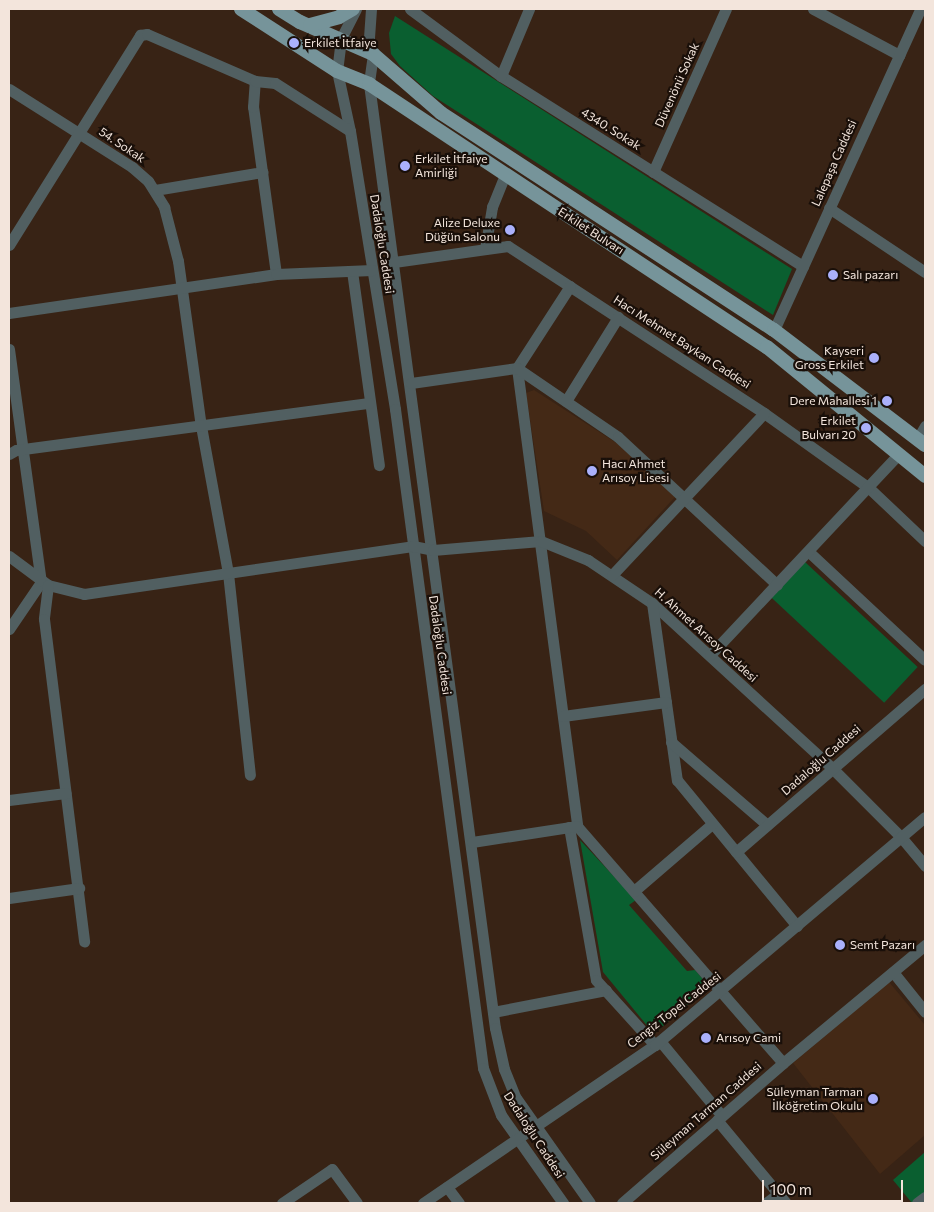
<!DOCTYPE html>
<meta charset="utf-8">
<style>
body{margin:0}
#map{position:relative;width:934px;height:1212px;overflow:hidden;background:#382315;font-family:Commissioner,sans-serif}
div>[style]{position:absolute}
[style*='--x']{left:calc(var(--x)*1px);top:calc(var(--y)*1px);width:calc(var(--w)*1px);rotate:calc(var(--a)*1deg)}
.built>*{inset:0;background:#442916}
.green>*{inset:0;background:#0a5f30;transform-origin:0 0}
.minor>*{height:11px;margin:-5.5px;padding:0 5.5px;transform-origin:5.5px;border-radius:5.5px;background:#515f61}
.major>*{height:14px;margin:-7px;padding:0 7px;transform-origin:7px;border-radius:7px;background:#76949a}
.dots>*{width:14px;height:14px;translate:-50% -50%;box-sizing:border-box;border:2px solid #190f09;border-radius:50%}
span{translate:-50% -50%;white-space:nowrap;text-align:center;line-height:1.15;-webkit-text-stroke:4.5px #190f09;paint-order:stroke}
.poi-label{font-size:12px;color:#f3e5dc}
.left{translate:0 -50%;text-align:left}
.right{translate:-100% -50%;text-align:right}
.street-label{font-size:12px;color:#f3e5dc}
.frame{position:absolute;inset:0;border:10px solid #f3e5dc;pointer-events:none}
.scale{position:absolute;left:762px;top:1180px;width:141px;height:22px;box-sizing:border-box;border:2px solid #f3e5dc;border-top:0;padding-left:6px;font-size:15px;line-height:18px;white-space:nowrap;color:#f3e5dc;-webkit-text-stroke:4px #190f09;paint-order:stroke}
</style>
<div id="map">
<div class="built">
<div style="clip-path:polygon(534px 390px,618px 444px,675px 497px,617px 560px,586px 531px,544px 511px,526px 393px)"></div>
<div style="clip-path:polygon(889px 982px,925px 1025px,925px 1135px,880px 1174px,793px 1063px)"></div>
</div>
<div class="green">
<div style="clip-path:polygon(395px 16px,792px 269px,773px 315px,433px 96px,400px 66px,391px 54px,389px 33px)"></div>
<div style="left:805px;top:562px;width:154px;height:49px;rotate:43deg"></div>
<div style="clip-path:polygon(580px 840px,636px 900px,629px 905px,687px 971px,695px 970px,709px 986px,654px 1034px,603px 972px)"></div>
<div style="clip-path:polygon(925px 1152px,925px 1202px,912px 1203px,893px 1180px)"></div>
</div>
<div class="minor">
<div style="--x:356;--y:9;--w:34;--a:117"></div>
<div style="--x:341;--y:39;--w:32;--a:97"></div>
<div style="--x:337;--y:71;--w:61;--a:77.8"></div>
<div style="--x:350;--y:131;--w:282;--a:80.8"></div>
<div style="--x:395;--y:409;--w:665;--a:82.39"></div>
<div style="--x:483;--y:1068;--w:50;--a:69"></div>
<div style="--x:501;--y:1115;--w:108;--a:54.8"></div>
<div style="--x:371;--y:9;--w:31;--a:94"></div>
<div style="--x:369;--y:40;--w:15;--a:74"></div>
<div style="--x:373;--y:54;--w:30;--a:98"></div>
<div style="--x:369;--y:84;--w:952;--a:82.4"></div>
<div style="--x:495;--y:1028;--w:42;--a:77.6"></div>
<div style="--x:504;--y:1069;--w:31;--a:68"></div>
<div style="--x:516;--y:1098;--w:128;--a:54.8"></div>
<div style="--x:410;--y:9;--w:113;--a:36.4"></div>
<div style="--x:501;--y:76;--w:357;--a:32.2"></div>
<div style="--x:813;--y:9;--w:98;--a:28.1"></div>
<div style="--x:501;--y:76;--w:73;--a:-67.3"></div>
<div style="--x:9;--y:89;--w:146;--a:32.4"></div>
<div style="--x:132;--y:167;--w:21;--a:41"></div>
<div style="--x:148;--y:181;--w:31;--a:58"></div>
<div style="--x:164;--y:207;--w:56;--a:75.5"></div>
<div style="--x:178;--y:261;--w:167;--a:82.1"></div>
<div style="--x:201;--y:426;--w:149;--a:79.6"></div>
<div style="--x:228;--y:573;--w:203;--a:83.8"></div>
<div style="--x:653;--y:172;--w:179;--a:-65.9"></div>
<div style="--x:155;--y:190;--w:109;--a:-9.5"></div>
<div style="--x:829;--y:208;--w:115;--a:33.7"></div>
<div style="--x:9;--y:245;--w:248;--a:-58"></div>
<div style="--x:140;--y:35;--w:7;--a:-8"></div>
<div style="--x:147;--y:34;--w:118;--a:23.5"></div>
<div style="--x:485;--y:249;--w:43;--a:-80.5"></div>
<div style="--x:492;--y:207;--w:35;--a:-68"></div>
<div style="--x:394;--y:262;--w:115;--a:-8"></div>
<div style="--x:508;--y:246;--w:306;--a:33.1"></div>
<div style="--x:764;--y:413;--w:129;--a:35.5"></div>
<div style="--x:869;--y:488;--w:77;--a:43.4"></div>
<div style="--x:352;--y:271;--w:196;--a:82.1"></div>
<div style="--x:276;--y:274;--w:169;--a:-97.8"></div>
<div style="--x:253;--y:107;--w:26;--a:-86"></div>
<div style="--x:255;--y:81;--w:20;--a:6"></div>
<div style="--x:275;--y:83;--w:89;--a:32.6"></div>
<div style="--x:570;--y:286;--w:98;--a:122.9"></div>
<div style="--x:517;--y:368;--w:462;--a:82.5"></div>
<div style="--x:577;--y:826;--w:314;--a:49"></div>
<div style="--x:9;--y:313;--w:270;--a:-8.3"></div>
<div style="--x:276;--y:274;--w:96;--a:-2.4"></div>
<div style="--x:774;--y:330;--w:353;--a:-65.5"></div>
<div style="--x:9;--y:349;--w:235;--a:82.2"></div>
<div style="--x:41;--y:582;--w:57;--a:124.2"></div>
<div style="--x:411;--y:383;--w:107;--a:-8.1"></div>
<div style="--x:517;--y:368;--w:122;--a:34.3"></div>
<div style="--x:618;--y:437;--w:217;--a:42.9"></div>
<div style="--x:566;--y:401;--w:99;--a:-58.2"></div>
<div style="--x:918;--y:438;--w:14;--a:-60"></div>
<div style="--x:9;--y:454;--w:8;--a:-30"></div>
<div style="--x:16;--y:450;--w:356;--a:-7.6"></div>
<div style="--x:809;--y:552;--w:158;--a:43"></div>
<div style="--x:9;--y:556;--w:49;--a:36.6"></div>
<div style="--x:48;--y:585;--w:37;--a:14"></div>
<div style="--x:84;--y:594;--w:332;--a:-8.3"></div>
<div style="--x:413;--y:546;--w:20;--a:11"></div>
<div style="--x:433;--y:550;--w:108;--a:-4.8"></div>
<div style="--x:541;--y:541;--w:51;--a:22"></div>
<div style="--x:588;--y:560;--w:77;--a:33.9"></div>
<div style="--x:652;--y:603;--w:244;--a:42.5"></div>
<div style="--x:832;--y:768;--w:98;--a:45"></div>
<div style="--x:901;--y:837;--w:38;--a:50"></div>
<div style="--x:612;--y:575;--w:222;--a:-46.8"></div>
<div style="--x:48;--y:585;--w:34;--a:97"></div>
<div style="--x:44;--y:619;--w:325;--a:82.9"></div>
<div style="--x:652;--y:603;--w:179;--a:82"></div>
<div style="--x:677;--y:780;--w:189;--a:50.6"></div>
<div style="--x:710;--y:655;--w:276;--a:-46.8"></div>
<div style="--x:563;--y:716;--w:104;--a:-7.7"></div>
<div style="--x:671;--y:742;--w:127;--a:40.8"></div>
<div style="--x:9;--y:800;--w:57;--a:-7"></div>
<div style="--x:569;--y:827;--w:155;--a:80"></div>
<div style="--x:596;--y:980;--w:88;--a:47.8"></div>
<div style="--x:472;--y:842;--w:105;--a:-8.7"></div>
<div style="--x:736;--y:852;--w:250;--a:-40.8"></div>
<div style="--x:634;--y:891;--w:103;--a:-40.7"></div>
<div style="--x:9;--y:898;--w:71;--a:-8.1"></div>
<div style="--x:893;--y:972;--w:51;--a:51.3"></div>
<div style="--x:493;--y:1012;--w:115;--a:-11"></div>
<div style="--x:660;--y:1041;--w:97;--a:50.4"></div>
<div style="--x:717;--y:1120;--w:108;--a:50.3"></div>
<div style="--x:447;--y:1187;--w:20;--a:53"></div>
<div style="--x:282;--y:1203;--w:60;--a:-34.2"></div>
<div style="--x:332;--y:1169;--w:42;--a:53.7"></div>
<div style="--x:423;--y:1203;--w:281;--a:-34.3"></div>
<div style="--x:655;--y:1045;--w:353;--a:-40.2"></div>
<div style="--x:622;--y:1203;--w:213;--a:-41"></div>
<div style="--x:783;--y:1063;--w:185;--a:-39.7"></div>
<div style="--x:766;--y:1203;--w:15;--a:-37"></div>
<div style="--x:917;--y:1203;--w:10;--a:-37"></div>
</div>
<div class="major">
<div style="--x:241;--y:9;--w:114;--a:32.9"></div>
<div style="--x:337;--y:71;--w:35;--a:22"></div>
<div style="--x:369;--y:84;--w:477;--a:33.5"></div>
<div style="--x:767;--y:347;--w:204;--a:39.2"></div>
<div style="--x:279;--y:9;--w:25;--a:32"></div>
<div style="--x:300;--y:22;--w:80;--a:23.7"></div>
<div style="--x:373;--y:54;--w:90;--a:40.9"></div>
<div style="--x:441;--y:113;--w:397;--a:33.1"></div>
<div style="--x:774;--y:330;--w:190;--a:37.3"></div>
<div style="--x:310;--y:25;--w:30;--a:-15"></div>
<div style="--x:339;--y:17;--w:16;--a:-30"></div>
</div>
<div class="dots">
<div style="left:294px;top:43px;background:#aab0fb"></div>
<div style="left:405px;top:166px;background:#aab0fb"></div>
<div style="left:510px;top:230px;background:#aab0fb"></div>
<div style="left:833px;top:275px;background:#aab0fb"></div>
<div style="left:874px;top:358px;background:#aab0fb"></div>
<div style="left:887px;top:401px;background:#aab0fb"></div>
<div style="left:866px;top:428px;background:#aab0fb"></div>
<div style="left:592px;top:471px;background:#aab0fb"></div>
<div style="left:840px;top:945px;background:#aab0fb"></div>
<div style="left:706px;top:1038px;background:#aab0fb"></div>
<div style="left:873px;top:1099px;background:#aab0fb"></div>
</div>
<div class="poi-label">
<span class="left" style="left:304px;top:43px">Erkilet İtfaiye</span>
<span class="left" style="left:415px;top:166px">Erkilet İtfaiye<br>Amirliği</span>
<span class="right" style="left:500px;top:230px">Alize Deluxe<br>Düğün Salonu</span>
<span class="left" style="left:843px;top:275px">Salı pazarı</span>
<span class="right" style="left:864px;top:358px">Kayseri<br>Gross Erkilet</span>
<span class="right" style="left:877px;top:401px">Dere Mahallesi 1</span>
<span class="right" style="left:856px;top:428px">Erkilet<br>Bulvarı 20</span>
<span class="left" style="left:602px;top:471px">Hacı Ahmet<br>Arısoy Lisesi</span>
<span class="left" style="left:850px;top:945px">Semt Pazarı</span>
<span class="left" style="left:716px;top:1038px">Arısoy Cami</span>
<span class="right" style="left:863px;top:1099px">Süleyman Tarman<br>İlköğretim Okulu</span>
</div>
<div class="street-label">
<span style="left:677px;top:85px;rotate:-66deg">Düvenönü Sokak</span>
<span style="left:611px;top:129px;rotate:32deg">4340. Sokak</span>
<span style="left:122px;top:145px;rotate:34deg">54. Sokak</span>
<span style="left:834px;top:163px;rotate:-66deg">Lalepaşa Caddesi</span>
<span style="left:591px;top:231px;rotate:33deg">Erkilet Bulvarı</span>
<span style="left:382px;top:244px;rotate:81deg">Dadaloğlu Caddesi</span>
<span style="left:682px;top:342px;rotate:33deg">Hacı Mehmet Baykan Caddesi</span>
<span style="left:706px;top:635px;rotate:42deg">H. Ahmet Arısoy Caddesi</span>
<span style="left:440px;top:645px;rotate:82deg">Dadaloğlu Caddesi</span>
<span style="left:821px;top:760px;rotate:-41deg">Dadaloğlu Caddesi</span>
<span style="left:674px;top:1010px;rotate:-38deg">Cengiz Topel Caddesi</span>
<span style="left:706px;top:1111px;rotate:-41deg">Süleyman Tarman Caddesi</span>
<span style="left:534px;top:1135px;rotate:57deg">Dadaloğlu Caddesi</span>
</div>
<div class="frame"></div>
<div class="scale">100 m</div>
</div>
